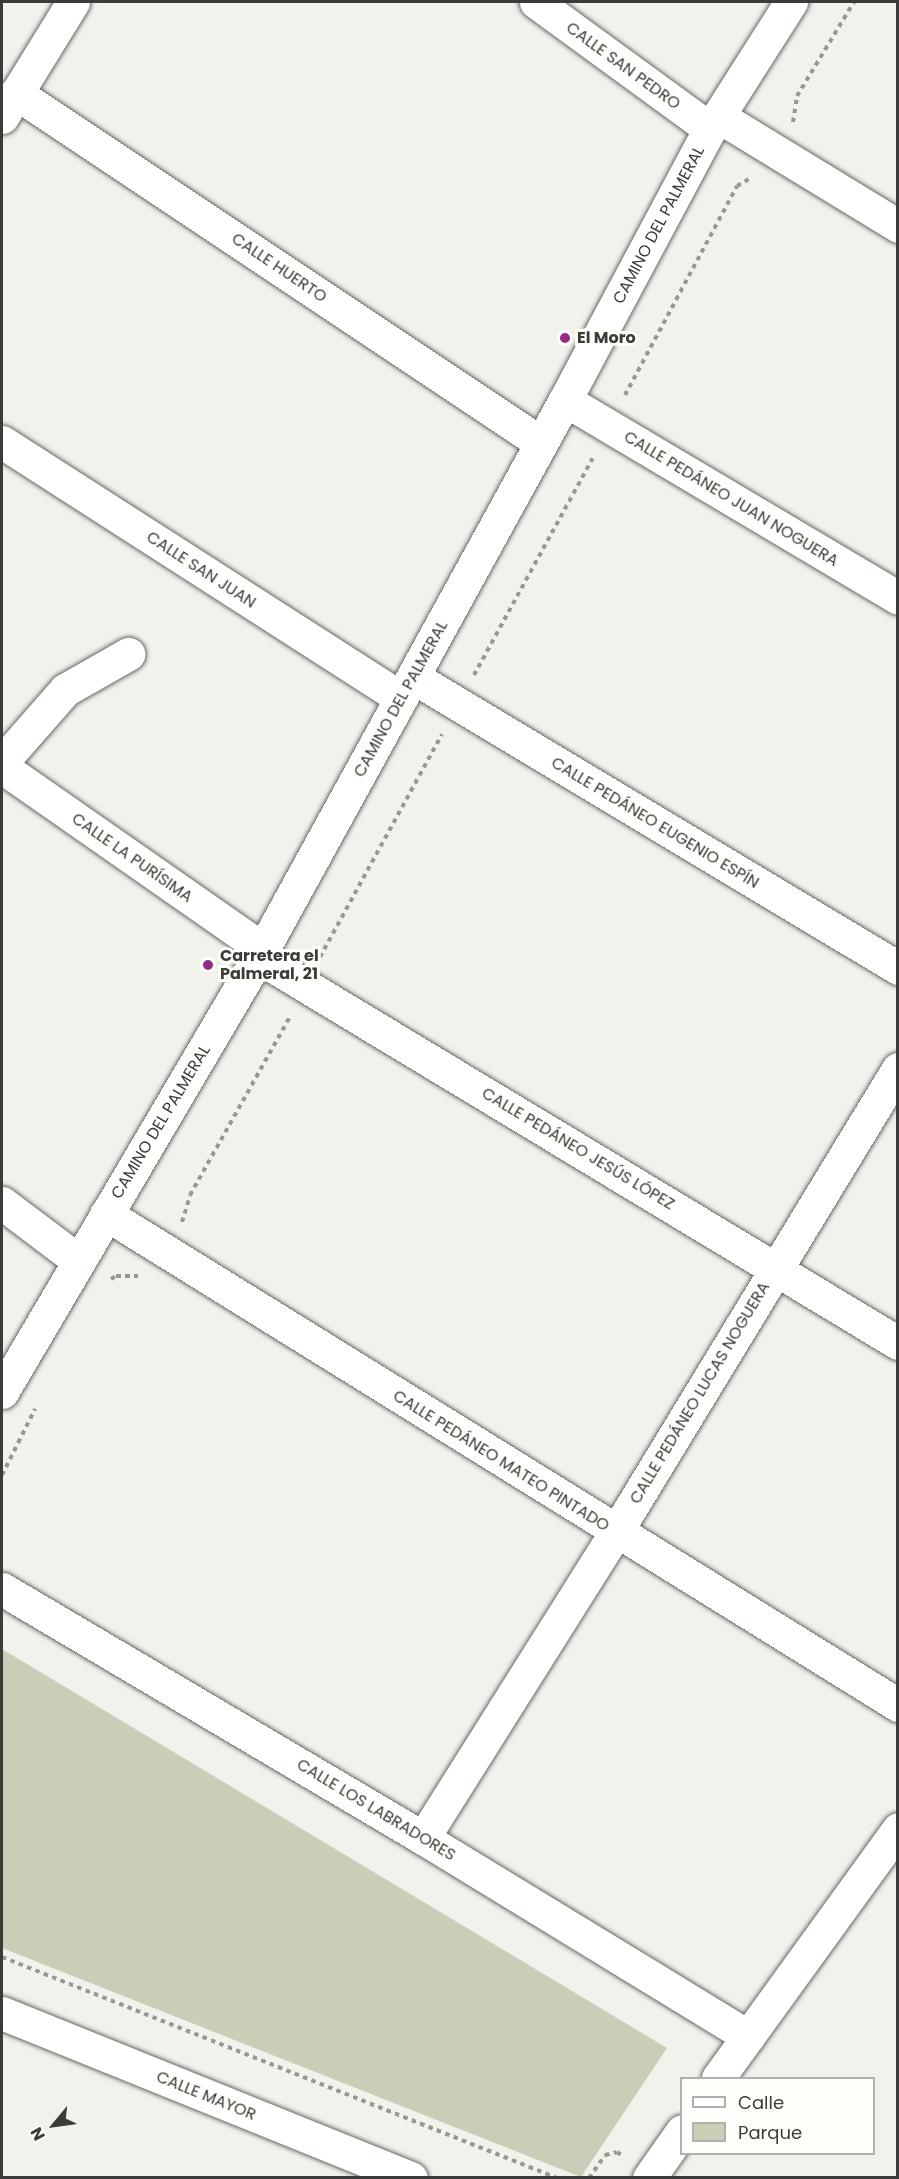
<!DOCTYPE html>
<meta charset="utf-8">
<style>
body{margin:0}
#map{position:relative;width:899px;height:2179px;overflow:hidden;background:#f1f2ec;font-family:Poppins,sans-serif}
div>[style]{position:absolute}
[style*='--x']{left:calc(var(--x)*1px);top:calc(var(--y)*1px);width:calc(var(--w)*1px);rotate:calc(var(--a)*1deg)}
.green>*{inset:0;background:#c9ceb6}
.path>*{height:4px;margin-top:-2px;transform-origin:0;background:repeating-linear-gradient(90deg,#979793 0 4.5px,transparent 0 9px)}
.roads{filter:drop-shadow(0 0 2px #676864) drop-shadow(0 0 2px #676864)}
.street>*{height:33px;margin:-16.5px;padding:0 16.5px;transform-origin:16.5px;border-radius:16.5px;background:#fff}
.secondary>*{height:33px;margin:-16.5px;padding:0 16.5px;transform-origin:16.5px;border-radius:16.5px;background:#fff}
.dots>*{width:16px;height:16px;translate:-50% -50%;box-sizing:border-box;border:3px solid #fefffb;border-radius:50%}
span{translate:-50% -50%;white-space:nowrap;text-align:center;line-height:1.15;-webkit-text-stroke:6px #fefffb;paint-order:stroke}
.street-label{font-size:16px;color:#3b3b39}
.poi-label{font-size:16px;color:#3b3b39;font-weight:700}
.left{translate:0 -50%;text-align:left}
.frame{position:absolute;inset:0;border:3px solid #3b3b39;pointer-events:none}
.legend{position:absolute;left:680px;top:2077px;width:195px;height:78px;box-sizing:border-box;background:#fefffb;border:2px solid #b0b1ad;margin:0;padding:8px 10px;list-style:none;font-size:18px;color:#3b3b39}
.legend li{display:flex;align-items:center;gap:12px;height:30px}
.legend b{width:30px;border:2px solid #b0b1ad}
.north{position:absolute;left:24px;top:2095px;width:60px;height:60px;-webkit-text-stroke:4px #fefffb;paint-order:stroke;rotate:241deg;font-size:16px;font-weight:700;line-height:24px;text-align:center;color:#3b3b39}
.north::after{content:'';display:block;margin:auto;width:21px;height:27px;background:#3b3b39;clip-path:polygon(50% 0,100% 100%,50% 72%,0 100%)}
</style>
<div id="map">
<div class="green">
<div style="clip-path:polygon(2px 1649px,667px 2048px,581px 2177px,2px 1948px)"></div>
</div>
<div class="path">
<div style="--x:793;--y:122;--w:26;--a:-81"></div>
<div style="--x:797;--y:96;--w:110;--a:-58.8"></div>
<div style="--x:625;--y:395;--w:237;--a:-61.8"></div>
<div style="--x:737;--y:186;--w:16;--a:-30"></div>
<div style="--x:474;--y:675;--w:247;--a:-61.3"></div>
<div style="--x:320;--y:957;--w:254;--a:-61.3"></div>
<div style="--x:182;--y:1222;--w:28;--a:-73"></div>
<div style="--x:190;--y:1195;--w:204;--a:-60.7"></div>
<div style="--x:111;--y:1279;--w:6;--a:-31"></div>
<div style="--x:116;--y:1276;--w:22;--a:0"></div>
<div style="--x:2;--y:1475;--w:74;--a:-63.4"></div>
<div style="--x:2;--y:1957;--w:597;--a:21.71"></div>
<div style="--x:589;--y:2178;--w:28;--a:-55"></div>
<div style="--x:605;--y:2155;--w:12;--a:-14"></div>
<div style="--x:617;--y:2152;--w:7;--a:34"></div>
</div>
<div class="roads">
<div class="street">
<div style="--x:536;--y:2;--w:215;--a:36.1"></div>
<div style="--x:16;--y:93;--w:631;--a:33.69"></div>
<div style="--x:718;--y:116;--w:211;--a:31.4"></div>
<div style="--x:2;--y:117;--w:135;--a:-58.3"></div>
<div style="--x:565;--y:400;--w:387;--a:30.7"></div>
<div style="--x:2;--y:442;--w:474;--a:32.7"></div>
<div style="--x:413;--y:677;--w:566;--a:30.96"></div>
<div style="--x:2;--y:762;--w:96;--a:-48.8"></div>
<div style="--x:65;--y:690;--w:73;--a:-29.7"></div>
<div style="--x:2;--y:767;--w:318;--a:34.9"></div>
<div style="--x:258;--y:957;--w:747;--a:31.1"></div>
<div style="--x:2;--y:1203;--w:96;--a:37"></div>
<div style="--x:106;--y:1214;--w:932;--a:31.8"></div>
<div style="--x:2;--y:1392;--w:514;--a:-59.49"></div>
<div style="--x:263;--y:949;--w:627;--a:-61.19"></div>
<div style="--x:565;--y:400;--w:307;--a:-61.9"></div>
<div style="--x:710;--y:129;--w:151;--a:-57.5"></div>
<div style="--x:2;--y:1589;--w:489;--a:30.6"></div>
<div style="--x:423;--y:1838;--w:381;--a:31.4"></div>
<div style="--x:423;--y:1838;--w:362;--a:-57.8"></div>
<div style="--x:616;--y:1532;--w:542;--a:-58.66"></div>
<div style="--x:718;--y:2078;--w:307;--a:-54.1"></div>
<div style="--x:649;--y:2178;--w:57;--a:-54.9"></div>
</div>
<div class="secondary">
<div style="--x:2;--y:2013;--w:441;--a:22"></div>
</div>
</div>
<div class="dots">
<div style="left:565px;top:338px;background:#95298b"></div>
<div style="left:208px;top:965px;background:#95298b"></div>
</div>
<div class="street-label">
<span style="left:623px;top:66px;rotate:36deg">CALLE SAN PEDRO</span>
<span style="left:659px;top:225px;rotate:-62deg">CAMINO DEL PALMERAL</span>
<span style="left:279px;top:268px;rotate:34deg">CALLE HUERTO</span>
<span style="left:731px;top:499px;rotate:31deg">CALLE PEDÁNEO JUAN NOGUERA</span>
<span style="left:201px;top:570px;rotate:33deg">CALLE SAN JUAN</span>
<span style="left:401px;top:699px;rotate:-61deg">CAMINO DEL PALMERAL</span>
<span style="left:655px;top:823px;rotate:31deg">CALLE PEDÁNEO EUGENIO ESPÍN</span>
<span style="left:132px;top:858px;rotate:35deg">CALLE LA PURÍSIMA</span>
<span style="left:161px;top:1122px;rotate:-59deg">CAMINO DEL PALMERAL</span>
<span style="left:578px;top:1149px;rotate:31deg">CALLE PEDÁNEO JESÚS LÓPEZ</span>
<span style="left:700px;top:1393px;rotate:-59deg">CALLE PEDÁNEO LUCAS NOGUERA</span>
<span style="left:501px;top:1461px;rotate:32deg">CALLE PEDÁNEO MATEO PINTADO</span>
<span style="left:376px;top:1810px;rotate:31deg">CALLE LOS LABRADORES</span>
<span style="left:206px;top:2096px;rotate:22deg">CALLE MAYOR</span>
</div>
<div class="poi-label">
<span class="left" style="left:577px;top:338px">El Moro</span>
<span class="left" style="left:220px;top:965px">Carretera el<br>Palmeral, 21</span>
</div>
<div class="frame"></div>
<ul class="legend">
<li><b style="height:8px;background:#fff"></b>Calle</li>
<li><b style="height:16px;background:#c9ceb6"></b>Parque</li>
</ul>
<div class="north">N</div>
</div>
